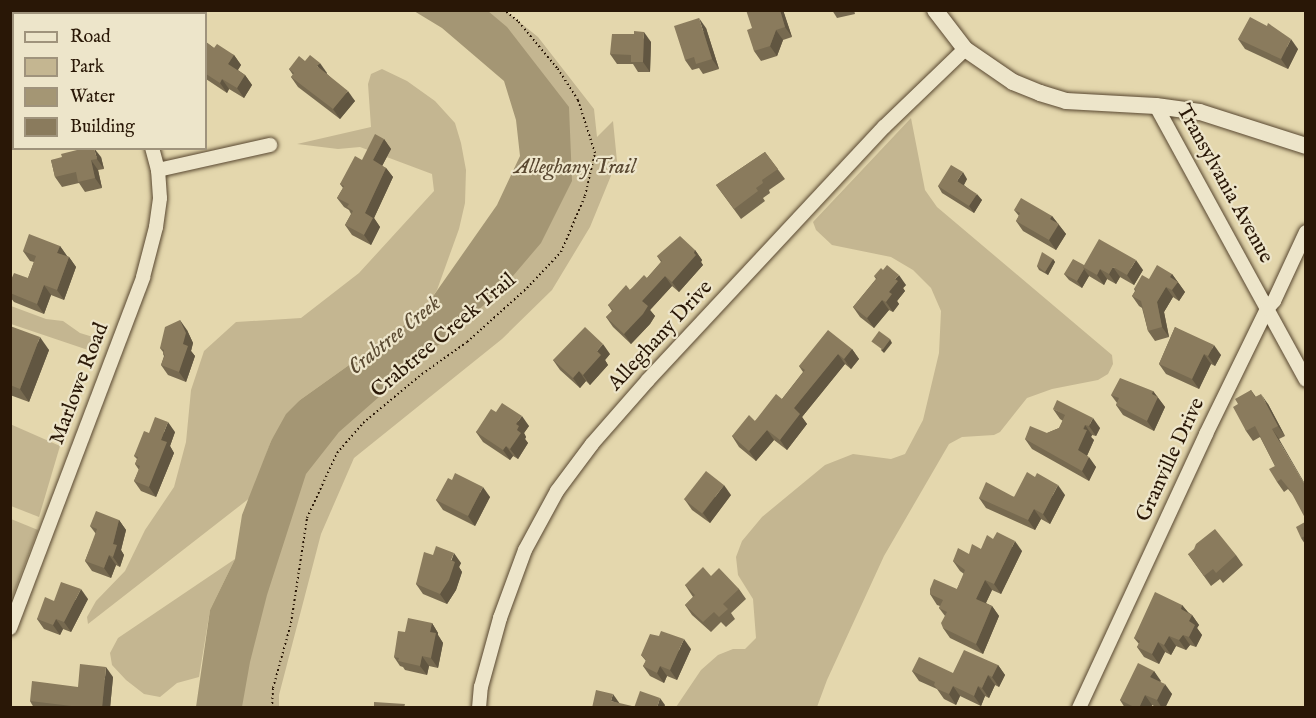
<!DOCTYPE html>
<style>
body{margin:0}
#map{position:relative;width:1316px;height:718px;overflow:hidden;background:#e4d7ad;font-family:"IM FELL English",serif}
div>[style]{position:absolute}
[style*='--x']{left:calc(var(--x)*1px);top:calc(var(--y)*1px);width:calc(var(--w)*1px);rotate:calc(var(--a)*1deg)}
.green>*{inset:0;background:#c4b691}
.water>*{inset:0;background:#a49674}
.path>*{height:2px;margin-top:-1px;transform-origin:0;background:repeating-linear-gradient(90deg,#291706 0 1.5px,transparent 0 4.5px)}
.roads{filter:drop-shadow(0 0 2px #584730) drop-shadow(0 0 2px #584730)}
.minor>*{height:14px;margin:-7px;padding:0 7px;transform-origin:7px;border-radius:7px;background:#ede5ca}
.tertiary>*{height:16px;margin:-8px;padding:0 8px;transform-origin:8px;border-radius:8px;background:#ede5ca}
.wall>*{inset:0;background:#776a50}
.shaded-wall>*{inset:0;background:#615641;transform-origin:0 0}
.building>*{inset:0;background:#8a7b5d;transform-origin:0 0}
span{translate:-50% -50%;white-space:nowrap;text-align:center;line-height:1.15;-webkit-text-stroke:4.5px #ede5ca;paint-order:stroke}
.park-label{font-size:21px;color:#584730;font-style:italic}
.street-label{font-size:21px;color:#291706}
.water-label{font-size:22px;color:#5a4a32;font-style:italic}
.frame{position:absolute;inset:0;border:12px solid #291706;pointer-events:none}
.legend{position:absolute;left:12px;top:12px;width:195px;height:138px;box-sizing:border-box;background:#ede5ca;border:2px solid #9f937c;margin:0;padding:8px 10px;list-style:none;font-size:18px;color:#291706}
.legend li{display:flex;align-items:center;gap:12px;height:30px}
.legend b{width:30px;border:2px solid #9f937c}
</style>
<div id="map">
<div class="green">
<div style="clip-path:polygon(443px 11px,506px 11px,538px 37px,594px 109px,597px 137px,613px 121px,617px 161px,590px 227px,552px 290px,502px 339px,354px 458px,321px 534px,279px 695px,279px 707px,219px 707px,269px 512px,458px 294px,544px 140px,508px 63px)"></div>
<div style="clip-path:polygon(382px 69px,407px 81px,435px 101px,455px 123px,461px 143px,466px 170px,465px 203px,459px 229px,437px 290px,429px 302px,401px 328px,300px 400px,271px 441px,251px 497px,88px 624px,87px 617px,96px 601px,125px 571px,145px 530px,174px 487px,186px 442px,191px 390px,204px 351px,236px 322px,301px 318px,359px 273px,434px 191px,432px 174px,360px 147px,338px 149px,297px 144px,371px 127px,368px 84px,371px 74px)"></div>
<div style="clip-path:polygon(911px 118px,925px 190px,937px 207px,1112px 355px,1113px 364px,1108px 374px,1098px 380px,1052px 389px,1027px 398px,1000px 432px,994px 435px,962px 437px,949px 444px,884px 556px,827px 680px,817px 707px,676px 707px,701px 670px,718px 655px,733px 649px,745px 649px,756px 638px,753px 599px,738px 575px,736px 557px,742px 541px,762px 517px,825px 465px,853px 454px,891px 459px,905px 454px,923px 420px,939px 353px,941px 311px,931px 288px,913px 270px,891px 257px,832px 245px,816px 230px,813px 222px)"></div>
<div style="clip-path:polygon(11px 306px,46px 319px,63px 321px,80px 333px,93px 337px,99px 348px,94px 352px,11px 324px)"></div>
<div style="clip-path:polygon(10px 424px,60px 446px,39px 517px,11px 506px)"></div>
<div style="clip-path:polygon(11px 519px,38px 530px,11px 600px,10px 519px)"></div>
<div style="clip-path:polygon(235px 559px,210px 610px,199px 677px,177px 683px,160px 697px,144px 694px,126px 680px,112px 665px,110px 653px,118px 638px)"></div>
</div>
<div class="water">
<div style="clip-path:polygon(414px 11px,488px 11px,507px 27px,569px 107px,572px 181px,541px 243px,501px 290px,339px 432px,306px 474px,267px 595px,250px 662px,242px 707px,196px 707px,210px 610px,235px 559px,242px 515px,271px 441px,286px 414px,300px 400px,401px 328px,429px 302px,497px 205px,520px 156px,516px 120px,504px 81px,442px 28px)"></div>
</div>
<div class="path">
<div style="--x:272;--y:708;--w:20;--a:-87"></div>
<div style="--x:273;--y:688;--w:67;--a:-74.5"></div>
<div style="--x:291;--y:623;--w:106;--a:-81.3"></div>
<div style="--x:307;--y:518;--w:72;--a:-65.2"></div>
<div style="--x:337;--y:453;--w:40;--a:-49"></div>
<div style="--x:363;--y:423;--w:77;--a:-39.7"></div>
<div style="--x:422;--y:374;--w:55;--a:-35.4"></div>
<div style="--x:467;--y:342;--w:81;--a:-42"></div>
<div style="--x:527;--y:288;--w:50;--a:-46.6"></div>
<div style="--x:561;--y:252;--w:61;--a:-66.8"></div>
<div style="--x:585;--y:196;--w:44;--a:-76.9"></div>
<div style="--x:595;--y:153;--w:56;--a:-107.8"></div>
<div style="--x:578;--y:100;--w:38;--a:-123"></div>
<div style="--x:557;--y:68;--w:61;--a:-129.7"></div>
<div style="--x:518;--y:21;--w:18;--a:-142"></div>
</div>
<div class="roads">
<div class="minor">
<div style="--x:10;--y:43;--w:4;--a:14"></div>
<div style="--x:1156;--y:106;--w:312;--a:61.3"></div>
<div style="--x:158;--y:170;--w:115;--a:-12.6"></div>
<div style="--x:10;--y:628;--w:375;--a:-69.2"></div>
<div style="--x:143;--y:277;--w:52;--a:-75.4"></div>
<div style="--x:156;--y:227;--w:29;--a:-82"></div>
<div style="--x:160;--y:198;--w:28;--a:-94"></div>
<div style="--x:158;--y:170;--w:23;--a:-105"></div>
<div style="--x:479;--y:708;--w:21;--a:-85"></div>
<div style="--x:481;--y:687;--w:72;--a:-74.6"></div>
<div style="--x:500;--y:618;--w:72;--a:-69.8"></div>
<div style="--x:525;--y:550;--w:67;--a:-61.5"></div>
<div style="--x:557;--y:491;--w:59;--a:-53.3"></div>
<div style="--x:592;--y:444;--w:85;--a:-48.8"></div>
<div style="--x:648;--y:380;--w:346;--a:-47"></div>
<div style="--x:884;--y:127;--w:112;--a:-43.9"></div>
<div style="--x:1079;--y:708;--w:302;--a:-65.1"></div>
<div style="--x:1206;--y:434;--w:139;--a:-64"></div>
<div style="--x:1267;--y:309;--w:11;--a:-49"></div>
<div style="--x:1274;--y:301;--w:76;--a:-65.1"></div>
</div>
<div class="tertiary">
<div style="--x:935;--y:10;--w:49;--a:52.4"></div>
<div style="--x:965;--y:49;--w:58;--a:34.5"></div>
<div style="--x:1013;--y:82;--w:29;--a:22"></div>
<div style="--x:1040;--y:93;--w:27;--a:17"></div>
<div style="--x:1066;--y:101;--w:90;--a:3.2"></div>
<div style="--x:1156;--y:106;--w:44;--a:7.8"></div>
<div style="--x:1200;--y:112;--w:111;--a:17.8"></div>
</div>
</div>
<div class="wall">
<div style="clip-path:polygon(783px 10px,792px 37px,783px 40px,777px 56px,761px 61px,754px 51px,752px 28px)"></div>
<div style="clip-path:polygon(832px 10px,854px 10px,855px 14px,837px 18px)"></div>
<div style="clip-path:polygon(706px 28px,719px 69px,703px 74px,699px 68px,692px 70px,685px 60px)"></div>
<div style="clip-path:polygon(634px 34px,651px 42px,650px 72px,638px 72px,633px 64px,617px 64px,610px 54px)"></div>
<div style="clip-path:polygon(1238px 39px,1298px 49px,1288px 69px,1245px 49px)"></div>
<div style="clip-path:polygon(206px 42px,214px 48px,234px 55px,241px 65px,238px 70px,245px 75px,252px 85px,244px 98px,229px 89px,227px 93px,206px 79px)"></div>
<div style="clip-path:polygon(305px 61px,327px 73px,327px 74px,355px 101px,340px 119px,298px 87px,291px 77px,293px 75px,289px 69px)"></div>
<div style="clip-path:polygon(384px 139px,391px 149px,382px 166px,386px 168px,393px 177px,374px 218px,380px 227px,371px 245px,352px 235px,345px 225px,351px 214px,349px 210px,344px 207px,337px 198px,343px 188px,340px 184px)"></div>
<div style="clip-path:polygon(765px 152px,785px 179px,769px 190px,770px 193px,763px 198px,765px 201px,741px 219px,716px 185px)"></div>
<div style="clip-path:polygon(101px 157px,104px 169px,98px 170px,102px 188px,85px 192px,79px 183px,62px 187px,55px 177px,51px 160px)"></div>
<div style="clip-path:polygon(967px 179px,964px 185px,982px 200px,974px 213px,942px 193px,938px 186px)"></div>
<div style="clip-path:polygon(1014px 210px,1052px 216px,1066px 234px,1056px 250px,1023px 231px,1016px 221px,1019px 216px)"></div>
<div style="clip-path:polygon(60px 246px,67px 256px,69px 257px,76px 267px,64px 300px,51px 295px,44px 314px,14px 302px,10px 297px,10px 282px,28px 278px,34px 262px,30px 261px,23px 251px)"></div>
<div style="clip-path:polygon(695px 250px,702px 260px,701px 262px,703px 265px,679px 292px,672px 286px,650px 310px,655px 316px,650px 324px,631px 344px,613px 327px,606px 317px,612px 311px,608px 305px,647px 278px,661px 262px,657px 256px)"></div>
<div style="clip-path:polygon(1053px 259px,1055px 262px,1048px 275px,1039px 270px,1037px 266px)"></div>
<div style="clip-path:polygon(1084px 265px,1143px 270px,1134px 285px,1120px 277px,1116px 284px,1107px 279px,1104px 285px,1089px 276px,1082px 288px,1069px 280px,1064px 274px)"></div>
<div style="clip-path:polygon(1172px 274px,1185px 292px,1179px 301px,1173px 297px,1164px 312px,1169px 337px,1155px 341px,1148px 331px,1142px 308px,1139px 306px,1132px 296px,1135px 291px,1134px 289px,1149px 279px)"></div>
<div style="clip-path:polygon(874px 276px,906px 285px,903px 288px,905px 291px,897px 301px,899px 304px,893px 312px,889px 310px,874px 328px,860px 317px,853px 307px,876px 279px)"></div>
<div style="clip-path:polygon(10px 326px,49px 350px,29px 402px,10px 395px)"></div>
<div style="clip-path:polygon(1175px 327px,1221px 355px,1215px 366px,1211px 364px,1199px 389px,1166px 374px,1159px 364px)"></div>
<div style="clip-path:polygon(187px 330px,193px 343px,191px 351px,195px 356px,186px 382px,168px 375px,161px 365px,164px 356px,163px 354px,163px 352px,160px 348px)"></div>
<div style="clip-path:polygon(852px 349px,859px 359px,851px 369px,845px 364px,802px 417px,807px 424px,787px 450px,774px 440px,756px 461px,739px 447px,732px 436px,755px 421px,782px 399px,803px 372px,799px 366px)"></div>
<div style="clip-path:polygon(610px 354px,605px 360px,608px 365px,590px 385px,586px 381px,580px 388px,560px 370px,553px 360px)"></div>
<div style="clip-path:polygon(1251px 390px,1256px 397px,1268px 404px,1285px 436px,1279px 439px,1293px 495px,1288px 489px,1284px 492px,1277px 482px,1275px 466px,1260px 437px,1253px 441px,1246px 431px,1238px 404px)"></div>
<div style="clip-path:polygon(1153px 391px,1165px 407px,1154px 431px,1123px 415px,1116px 405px,1117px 403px,1111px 395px)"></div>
<div style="clip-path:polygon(1053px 409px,1100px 428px,1096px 436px,1092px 435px,1091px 437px,1094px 440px,1087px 456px,1096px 467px,1089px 481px,1032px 449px,1025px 439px,1047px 433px,1059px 428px,1063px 421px,1060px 419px)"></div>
<div style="clip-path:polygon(496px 412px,529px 426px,524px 433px,526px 437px,525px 439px,528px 443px,518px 459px,513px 456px,510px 460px,483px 442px,476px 432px)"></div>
<div style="clip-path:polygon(175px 432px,170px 446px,174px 453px,156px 497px,141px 491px,134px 481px,139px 470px,135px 464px,137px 459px,134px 456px,149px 433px)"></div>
<div style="clip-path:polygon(452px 480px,490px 497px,475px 526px,443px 510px,436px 500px)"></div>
<div style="clip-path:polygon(731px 495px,710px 523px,692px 510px,685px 500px)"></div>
<div style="clip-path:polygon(1065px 495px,1050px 524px,1041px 519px,1035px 530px,986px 508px,979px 498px)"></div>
<div style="clip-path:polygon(119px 520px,126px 530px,121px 550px,124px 555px,120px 567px,116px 565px,111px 578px,92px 571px,85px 561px,96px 534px,90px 526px)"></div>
<div style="clip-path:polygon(1305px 522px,1305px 544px,1301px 538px)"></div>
<div style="clip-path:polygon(993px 539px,1022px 551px,1001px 594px,992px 590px,986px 603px,992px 606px,999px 616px,983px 654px,950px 638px,943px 628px,945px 616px,939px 608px,940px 606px,937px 605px,930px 594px,957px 589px,964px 574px,960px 571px,953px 561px,981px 549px)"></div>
<div style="clip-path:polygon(1188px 554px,1236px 555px,1243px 565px,1223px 583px,1220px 579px,1211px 586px)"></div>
<div style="clip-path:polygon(433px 555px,461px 563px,459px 567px,462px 572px,456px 590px,447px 604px,423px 594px,416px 584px)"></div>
<div style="clip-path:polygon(711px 576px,739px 589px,746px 599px,731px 613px,735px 619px,726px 627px,721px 622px,711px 632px,692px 615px,685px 605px,693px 597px,685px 585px)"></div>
<div style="clip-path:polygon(88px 599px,71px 632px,63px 629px,60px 635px,44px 629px,37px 619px,54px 601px)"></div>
<div style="clip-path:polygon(1182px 605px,1188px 612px,1192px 615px,1199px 625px,1197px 628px,1202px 635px,1196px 647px,1190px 645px,1186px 650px,1176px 646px,1171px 655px,1165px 652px,1159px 664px,1144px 657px,1137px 647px,1139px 644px,1134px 638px)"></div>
<div style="clip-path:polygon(432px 623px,438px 633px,438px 635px,443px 643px,438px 668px,429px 666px,427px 675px,405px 670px,403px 667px,400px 666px,394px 657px,405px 632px)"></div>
<div style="clip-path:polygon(691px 649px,677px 680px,667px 676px,664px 683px,650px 676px,643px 666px,646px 661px,641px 655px)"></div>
<div style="clip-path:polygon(998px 665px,1005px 675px,999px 687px,995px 685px,989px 698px,985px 696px,981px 706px,960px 696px,956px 705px,944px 699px,937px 689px,919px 681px,912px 671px,953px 673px)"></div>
<div style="clip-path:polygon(1154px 671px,1160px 682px,1172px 694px,1165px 708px,1158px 708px,1152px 705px,1151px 708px,1125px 708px,1120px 700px)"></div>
<div style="clip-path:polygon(113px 677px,110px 708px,34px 708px,30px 701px)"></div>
</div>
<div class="shaded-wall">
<div style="clip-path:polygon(163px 10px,174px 10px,176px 14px,162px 14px,161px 12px)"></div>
<div style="clip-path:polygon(780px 10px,783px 10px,792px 37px,785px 27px)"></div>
<div style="clip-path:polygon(699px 18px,706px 28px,719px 69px,712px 59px)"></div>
<div style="clip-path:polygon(776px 30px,783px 40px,777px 56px,770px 46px)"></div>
<div style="clip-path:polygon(644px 32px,651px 42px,650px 72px,643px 62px)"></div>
<div style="clip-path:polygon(1291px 39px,1298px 49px,1288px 69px,1281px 59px)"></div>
<div style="clip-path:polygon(234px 55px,241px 65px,235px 74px,228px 64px)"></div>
<div style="left:320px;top:63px;width:12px;height:4px;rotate:55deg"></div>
<div style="clip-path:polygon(245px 75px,252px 85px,244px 98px,237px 88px)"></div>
<div style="clip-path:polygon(222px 79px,229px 89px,227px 93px,220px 83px)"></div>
<div style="clip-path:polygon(348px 91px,355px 101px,340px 119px,333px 109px)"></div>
<div style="clip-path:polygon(384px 139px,391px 149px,380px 170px,373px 160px)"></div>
<div style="clip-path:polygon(94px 148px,101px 157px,104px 169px,97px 159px)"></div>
<div style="clip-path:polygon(91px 160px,98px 170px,102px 188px,95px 178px)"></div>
<div style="clip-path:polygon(386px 168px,393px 177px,374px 218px,380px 227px,371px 245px,364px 235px,365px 213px)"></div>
<div style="clip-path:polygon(963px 172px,967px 179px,962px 188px,957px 181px)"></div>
<div style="clip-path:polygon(977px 194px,982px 200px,974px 213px,969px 206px)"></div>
<div style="clip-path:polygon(1052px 216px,1066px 234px,1056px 250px,1049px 240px,1050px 219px)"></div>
<div style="clip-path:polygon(60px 246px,67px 256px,57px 253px)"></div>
<div style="clip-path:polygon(695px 250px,702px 260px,701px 262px,703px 265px,679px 292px,672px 282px)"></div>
<div style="clip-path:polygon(69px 257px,76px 267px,64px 300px,57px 290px)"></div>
<div style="clip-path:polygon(1053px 259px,1055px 262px,1048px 275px,1045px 272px)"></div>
<div style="clip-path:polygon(1136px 260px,1143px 270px,1134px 285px,1127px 275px)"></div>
<div style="clip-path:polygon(1113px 267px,1120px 277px,1116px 284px,1109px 274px)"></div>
<div style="clip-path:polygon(1084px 269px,1089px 276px,1082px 288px,1077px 281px)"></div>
<div style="clip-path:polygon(1100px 269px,1107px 279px,1104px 285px,1097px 275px)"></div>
<div style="clip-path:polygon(1172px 274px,1185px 292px,1179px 301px,1172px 290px,1170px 277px)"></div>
<div style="clip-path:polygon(899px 275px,906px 285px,903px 288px,905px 291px,897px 301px,899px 304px,893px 312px,886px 302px,889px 292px,895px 279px)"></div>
<div style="clip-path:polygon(665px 276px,672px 286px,650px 310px,655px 316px,650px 324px,631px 344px,624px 334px,642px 301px)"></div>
<div style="clip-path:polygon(44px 285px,51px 295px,44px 314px,37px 304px)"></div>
<div style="clip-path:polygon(1166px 287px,1173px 297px,1164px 312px,1169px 337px,1162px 327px,1157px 302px)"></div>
<div style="clip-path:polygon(882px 300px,889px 310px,874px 328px,867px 318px)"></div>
<div style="clip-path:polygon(180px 320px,187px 330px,193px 343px,191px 351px,195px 356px,186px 382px,179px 372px,183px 344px)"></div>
<div style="clip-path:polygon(40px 337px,49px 350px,29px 402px,20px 389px)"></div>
<div style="clip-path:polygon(890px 339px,892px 343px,884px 353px,881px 350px)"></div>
<div style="clip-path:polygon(603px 344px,610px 354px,605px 360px,608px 365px,590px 385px,583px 375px,597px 351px)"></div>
<div style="clip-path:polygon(1214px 345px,1221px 355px,1215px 366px,1208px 356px)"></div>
<div style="clip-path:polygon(852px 349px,859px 359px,851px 369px,844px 359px)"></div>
<div style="clip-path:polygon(838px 354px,845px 364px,802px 417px,807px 424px,787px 450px,780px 440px,794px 408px)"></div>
<div style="clip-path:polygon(1204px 354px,1211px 364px,1199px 389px,1192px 379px)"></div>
<div style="clip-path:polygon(579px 371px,586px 381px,580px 388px,573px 378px)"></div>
<div style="clip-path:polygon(1153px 391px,1165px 407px,1154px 431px,1147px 421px,1152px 394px)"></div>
<div style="clip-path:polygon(1261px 394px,1268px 404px,1285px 436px,1278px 426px)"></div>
<div style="clip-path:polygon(522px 416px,529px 426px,524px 433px,526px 437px,525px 439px,528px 443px,518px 459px,510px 449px,517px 430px,516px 424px)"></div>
<div style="clip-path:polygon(1093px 418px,1100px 428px,1096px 436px,1089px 426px)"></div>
<div style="clip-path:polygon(168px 422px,175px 432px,170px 446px,174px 453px,156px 497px,149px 487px,161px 440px)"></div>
<div style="clip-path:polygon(1085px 425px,1092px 435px,1091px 437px,1094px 440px,1085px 460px,1078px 450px)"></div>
<div style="clip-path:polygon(1272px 429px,1279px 439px,1305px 484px,1305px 485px)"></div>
<div style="clip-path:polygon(767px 430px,774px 440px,756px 461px,749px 451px)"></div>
<div style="clip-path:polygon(506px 446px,513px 456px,510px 460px,503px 450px)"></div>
<div style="clip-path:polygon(1089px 457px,1096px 467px,1089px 481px,1082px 471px)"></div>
<div style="clip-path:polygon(724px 485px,731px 495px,710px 523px,703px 513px)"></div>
<div style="clip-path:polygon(1058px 485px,1065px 495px,1050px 524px,1043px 514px)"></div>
<div style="clip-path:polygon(483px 487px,490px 497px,475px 526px,468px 516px)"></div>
<div style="clip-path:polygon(1034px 509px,1041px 519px,1035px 530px,1028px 520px)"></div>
<div style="clip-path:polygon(119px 520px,126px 530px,121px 550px,124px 555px,120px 567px,113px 557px,113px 544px)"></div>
<div style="clip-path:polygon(1015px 541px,1022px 551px,1001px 594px,994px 584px)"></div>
<div style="clip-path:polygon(454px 553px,461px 563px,459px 567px,462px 572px,456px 590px,447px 604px,440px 594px)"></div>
<div style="clip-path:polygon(109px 555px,116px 565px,111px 578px,104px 568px)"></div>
<div style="clip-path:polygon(985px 580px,992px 590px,983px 609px,976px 599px)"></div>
<div style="clip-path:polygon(81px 589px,88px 599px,71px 632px,64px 622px)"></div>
<div style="clip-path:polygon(1182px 605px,1190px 615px,1181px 609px)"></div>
<div style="clip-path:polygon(992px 606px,999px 616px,983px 654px,976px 644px)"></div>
<div style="clip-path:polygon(1192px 615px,1199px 625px,1197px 628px,1202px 635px,1196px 647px,1189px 637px,1189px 621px)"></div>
<div style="clip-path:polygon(56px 619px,63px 629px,60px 635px,53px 625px)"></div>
<div style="clip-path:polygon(432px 623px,438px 633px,438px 635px,443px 643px,438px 668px,431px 658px,430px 632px)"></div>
<div style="clip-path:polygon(1183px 635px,1190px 645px,1186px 650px,1179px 640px)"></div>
<div style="clip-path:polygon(1169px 636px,1176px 646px,1171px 655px,1164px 645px)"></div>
<div style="clip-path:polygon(684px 639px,691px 649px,677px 680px,670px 670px)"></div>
<div style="clip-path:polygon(1158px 642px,1165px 652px,1159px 664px,1152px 654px)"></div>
<div style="clip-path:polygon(422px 656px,429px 666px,427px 675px,420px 666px)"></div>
<div style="clip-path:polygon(998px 665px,1005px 675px,999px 687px,992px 677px)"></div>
<div style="clip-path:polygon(660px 666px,667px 676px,664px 683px,657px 673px)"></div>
<div style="clip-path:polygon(106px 667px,113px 677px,110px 708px,102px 708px)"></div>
<div style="clip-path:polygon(1154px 671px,1161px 681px,1157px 687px,1150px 677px)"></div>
<div style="clip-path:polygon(988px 675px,995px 685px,989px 698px,982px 688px)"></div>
<div style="clip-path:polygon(1165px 684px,1172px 694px,1165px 708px,1162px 708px,1157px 700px)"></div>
<div style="clip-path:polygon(953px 686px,960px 696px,956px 705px,949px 694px)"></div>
<div style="clip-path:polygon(978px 686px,985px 696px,981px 706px,974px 696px)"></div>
<div style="clip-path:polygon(613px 694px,620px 704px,611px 701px)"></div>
<div style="clip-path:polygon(1145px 695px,1152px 705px,1151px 708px,1139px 708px)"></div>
<div style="clip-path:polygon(660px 698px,665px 705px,664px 708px,657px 708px)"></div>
</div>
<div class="building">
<div style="clip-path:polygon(129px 10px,163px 10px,161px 12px,162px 14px,133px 14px)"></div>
<div style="clip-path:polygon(746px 10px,780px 10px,785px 27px,776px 30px,770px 46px,754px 51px,747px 30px,752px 28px)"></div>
<div style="clip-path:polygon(1250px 17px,1267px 26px,1268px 23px,1291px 39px,1281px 59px,1238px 39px)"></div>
<div style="clip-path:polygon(699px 18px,712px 59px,696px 64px,694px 57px,685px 60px,674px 26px)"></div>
<div style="clip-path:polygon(634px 31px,644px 32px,643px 62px,631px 62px,631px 55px,610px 54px,612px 34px,634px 34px)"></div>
<div style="clip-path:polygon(206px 42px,214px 48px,217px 44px,234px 55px,228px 64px,245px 75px,237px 88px,222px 79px,220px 83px,206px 74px)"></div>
<div style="clip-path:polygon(310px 55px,320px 63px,317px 66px,348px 91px,333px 109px,291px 77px,294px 73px,289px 69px,299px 56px,305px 61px)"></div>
<div style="clip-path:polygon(375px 134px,384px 139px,373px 160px,386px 168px,365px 213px,373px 218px,364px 235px,345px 225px,353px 211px,347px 207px,349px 204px,337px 198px,344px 186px,340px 184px,355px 156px,362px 160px)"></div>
<div style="clip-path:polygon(85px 148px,94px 148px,97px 159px,91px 160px,95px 178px,78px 182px,76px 172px,55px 177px,51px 160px,62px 157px,61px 154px)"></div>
<div style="clip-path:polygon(765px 152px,778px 169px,762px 180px,763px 183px,756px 188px,758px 191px,734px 209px,716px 185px)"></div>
<div style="clip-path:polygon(951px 165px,963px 172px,957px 181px,977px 194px,969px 206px,938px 186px)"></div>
<div style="clip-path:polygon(1021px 198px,1052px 216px,1050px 219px,1059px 224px,1049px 240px,1016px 221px,1020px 213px,1014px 210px)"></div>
<div style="clip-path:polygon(29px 234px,60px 246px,57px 253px,69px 257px,57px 290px,44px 285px,37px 304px,10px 293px,10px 282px,14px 273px,28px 278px,36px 256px,23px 251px)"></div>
<div style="clip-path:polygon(680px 236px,695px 250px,694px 253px,696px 255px,672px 282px,665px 276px,642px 301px,648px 306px,643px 314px,624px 334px,606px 317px,613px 310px,608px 305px,626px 285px,630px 290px,644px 275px,647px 278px,662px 261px,657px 256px)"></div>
<div style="clip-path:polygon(1099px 239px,1136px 260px,1127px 275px,1113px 267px,1109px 274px,1100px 269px,1097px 275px,1083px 267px)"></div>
<div style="clip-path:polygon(1042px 252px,1053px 259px,1045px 272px,1037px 266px)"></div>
<div style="clip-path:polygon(1073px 259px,1084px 265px,1083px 267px,1084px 269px,1077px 281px,1064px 274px)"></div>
<div style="clip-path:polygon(887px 265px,899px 275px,895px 279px,898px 281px,889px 292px,892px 294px,886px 302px,882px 300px,867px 318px,853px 307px,877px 278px,874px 276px,881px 268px,883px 270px)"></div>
<div style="clip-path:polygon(1157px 265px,1172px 274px,1170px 277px,1178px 282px,1172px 290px,1166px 287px,1157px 302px,1162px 327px,1148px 331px,1141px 301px,1132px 296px,1136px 290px,1134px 289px,1142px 275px,1149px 279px)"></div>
<div style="clip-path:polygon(180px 320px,186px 333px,183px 344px,188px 346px,179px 372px,161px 365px,165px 355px,163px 354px,164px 350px,160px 348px,165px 327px)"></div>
<div style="clip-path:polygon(10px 326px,40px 337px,20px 389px,10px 385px)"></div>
<div style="clip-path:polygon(585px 327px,603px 344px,597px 351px,601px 355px,583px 375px,579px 371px,573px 378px,553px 360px)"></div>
<div style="clip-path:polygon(1175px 327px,1214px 345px,1208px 356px,1204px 354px,1192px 379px,1159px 364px)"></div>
<div style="clip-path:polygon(828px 330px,852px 349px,844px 359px,838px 354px,794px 408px,800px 414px,780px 440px,767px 430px,749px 451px,732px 436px,749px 415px,755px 421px,776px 394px,782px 399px,805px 370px,799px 366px)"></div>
<div style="left:879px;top:331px;width:14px;height:13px;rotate:36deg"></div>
<div style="clip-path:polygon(1120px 378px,1153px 391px,1152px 394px,1158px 397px,1147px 421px,1116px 405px,1119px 398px,1111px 395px)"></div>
<div style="clip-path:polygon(1251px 390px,1255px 397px,1261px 394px,1278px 426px,1272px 429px,1305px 485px,1305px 518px,1290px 490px,1281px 479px,1277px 482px,1269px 469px,1275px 466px,1255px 426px,1246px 431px,1233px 407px,1238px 404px,1235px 399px)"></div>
<div style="clip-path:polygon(1057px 400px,1093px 418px,1089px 426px,1085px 425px,1083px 429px,1087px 430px,1078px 450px,1089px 457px,1082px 471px,1025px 439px,1030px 426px,1047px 433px,1059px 428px,1065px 415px,1053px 409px)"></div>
<div style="clip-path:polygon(502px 403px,522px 416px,516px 424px,519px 426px,517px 430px,521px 433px,510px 449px,506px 446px,503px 450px,476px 432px,491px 409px,496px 412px)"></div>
<div style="clip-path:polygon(155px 417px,168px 422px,161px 440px,167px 442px,149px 487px,134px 481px,140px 466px,135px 464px,138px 457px,134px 456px,144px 431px,149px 433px)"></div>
<div style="left:706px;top:471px;width:23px;height:36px;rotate:38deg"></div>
<div style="clip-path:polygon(1027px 472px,1035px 477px,1037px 473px,1058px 485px,1043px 514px,1034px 509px,1028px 520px,979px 498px,986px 482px,1014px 497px)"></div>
<div style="clip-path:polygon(455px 473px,483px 487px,468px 516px,436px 500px,448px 478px,452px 480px)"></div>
<div style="clip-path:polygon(96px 511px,119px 520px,113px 544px,117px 545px,113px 557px,109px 555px,104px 568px,85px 561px,97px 529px,90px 526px)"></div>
<div style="clip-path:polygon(1305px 522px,1305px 536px,1301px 538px,1296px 527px)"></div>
<div style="clip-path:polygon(1215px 529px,1236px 555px,1216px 573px,1213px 569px,1204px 576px,1188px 554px,1194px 549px,1196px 544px)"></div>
<div style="clip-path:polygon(997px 532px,1015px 541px,994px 584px,985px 580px,976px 599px,992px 606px,976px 644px,943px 628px,941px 623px,947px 612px,939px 608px,943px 600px,930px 594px,930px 589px,934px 579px,957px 589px,965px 570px,953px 561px,958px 548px,969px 554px,972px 544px,981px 549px,987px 535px,993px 539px)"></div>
<div style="clip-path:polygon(436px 546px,454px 553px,451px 560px,455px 562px,449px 580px,440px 594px,416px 584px,424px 552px,433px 555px)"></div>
<div style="clip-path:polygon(703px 567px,711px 576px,719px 568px,739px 589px,723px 604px,728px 609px,719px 617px,714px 612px,703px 622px,685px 605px,695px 595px,685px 585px)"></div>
<div style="clip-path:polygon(61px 582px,81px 589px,64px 622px,56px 619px,53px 625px,37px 619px,45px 597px,54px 601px)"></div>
<div style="clip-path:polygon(1155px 592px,1182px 605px,1181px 609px,1192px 615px,1189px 621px,1195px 625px,1189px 637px,1183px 635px,1179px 640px,1169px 636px,1164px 645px,1158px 642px,1152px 654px,1137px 647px,1140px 641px,1134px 638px)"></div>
<div style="clip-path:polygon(408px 618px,432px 623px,430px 632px,436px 633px,431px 658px,422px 656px,420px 666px,398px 661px,399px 658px,394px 657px,398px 631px,405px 632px)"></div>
<div style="clip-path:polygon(661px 631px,684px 639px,670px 670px,660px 666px,657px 673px,643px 666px,646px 660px,641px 655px,650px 634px,659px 636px)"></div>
<div style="clip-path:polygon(964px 650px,998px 665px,992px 677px,988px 675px,982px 688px,978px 686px,974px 696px,953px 686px,949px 694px,937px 689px,934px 685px,935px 682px,912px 671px,919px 657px,953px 673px)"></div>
<div style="clip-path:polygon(1138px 663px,1154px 671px,1150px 677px,1165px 684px,1157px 700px,1145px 695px,1139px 708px,1136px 708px,1120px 700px)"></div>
<div style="clip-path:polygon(80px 664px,106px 667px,102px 708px,88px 708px,30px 701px,32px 681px,78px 687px)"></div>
<div style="clip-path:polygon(596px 690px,613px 694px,611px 701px,632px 706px,631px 708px,592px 708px)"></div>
<div style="clip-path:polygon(640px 691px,660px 698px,657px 708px,634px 708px)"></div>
<div style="clip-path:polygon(374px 702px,405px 704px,404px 708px,374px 708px)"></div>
</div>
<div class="park-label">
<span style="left:575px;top:168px">Alleghany Trail</span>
</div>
<div class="street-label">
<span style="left:1224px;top:184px;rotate:61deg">Transylvania Avenue</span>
<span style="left:444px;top:336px;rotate:-40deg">Crabtree Creek Trail</span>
<span style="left:661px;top:336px;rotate:-47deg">Alleghany Drive</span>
<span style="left:80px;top:384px;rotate:-69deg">Marlowe Road</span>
<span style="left:1171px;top:460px;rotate:-65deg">Granville Drive</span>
</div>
<div class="water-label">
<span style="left:395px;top:336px;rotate:-39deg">Crabtree Creek</span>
</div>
<div class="frame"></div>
<ul class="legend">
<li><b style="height:8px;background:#ede5ca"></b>Road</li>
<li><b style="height:16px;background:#c4b691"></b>Park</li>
<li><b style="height:16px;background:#a49674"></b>Water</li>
<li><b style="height:16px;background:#8a7b5d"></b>Building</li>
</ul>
</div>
